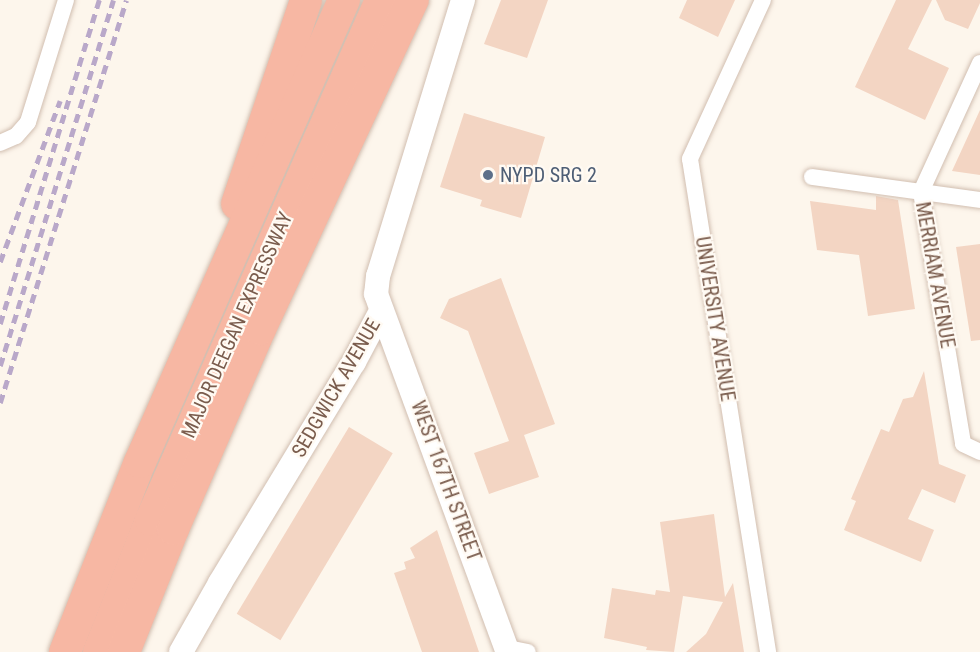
<!DOCTYPE html>
<style>
body{margin:0}
#map{position:relative;width:980px;height:652px;overflow:hidden;background:#fdf6ec;font-family:"Roboto Condensed",sans-serif}
div>[style]{position:absolute}
[style*='--x']{left:calc(var(--x)*1px);top:calc(var(--y)*1px);width:calc(var(--w)*1px);rotate:calc(var(--a)*1deg)}
.building>*{inset:0;background:#f3d5c3;transform-origin:0 0}
.roads{filter:drop-shadow(0 0 2px #d1beb0) drop-shadow(0 0 2px #d1beb0)}
.minor>*{height:16px;margin:-8px;padding:0 8px;transform-origin:8px;border-radius:8px;background:#fff}
.secondary>*{height:24px;margin:-12px;padding:0 12px;transform-origin:12px;border-radius:12px;background:#fff}
.motorway>*{height:32px;margin:-16px;padding:0 16px;transform-origin:16px;border-radius:16px;background:#f7b7a3}
.rail>*{height:4.5px;margin-top:-2.25px;transform-origin:0;background:repeating-linear-gradient(90deg,#b9a8c9 0 9px,transparent 0 15px)}
.dots>*{width:16px;height:16px;translate:-50% -50%;box-sizing:border-box;border:3px solid #fffaf3;border-radius:50%}
span{translate:-50% -50%;white-space:nowrap;text-align:center;line-height:1.15;-webkit-text-stroke:4.5px #fffaf3;paint-order:stroke}
.service-label{font-size:20px;color:#4e5e75}
.left{translate:0 -50%;text-align:left}
.street-label{font-size:20px;color:#7a5c4d}
</style>
<div id="map">
<div class="building">
<div style="clip-path:polygon(501px 0,548px 0,527px 58px,484px 44px)"></div>
<div style="clip-path:polygon(687px 0,735px 0,718px 37px,679px 18px)"></div>
<div style="clip-path:polygon(896px 0,932px 0,908px 49px,949px 68px,925px 120px,855px 87px)"></div>
<div style="clip-path:polygon(936px 0,980px 0,980px 3px,968px 29px,945px 20px)"></div>
<div style="clip-path:polygon(980px 110px,980px 175px,952px 171px)"></div>
<div style="clip-path:polygon(464px 113px,545px 137px,521px 218px,480px 206px,482px 200px,440px 187px)"></div>
<div style="clip-path:polygon(876px 196px,898px 200px,915px 309px,868px 316px,859px 255px,817px 250px,810px 201px,876px 210px)"></div>
<div style="clip-path:polygon(980px 244px,980px 340px,971px 341px,956px 247px)"></div>
<div style="clip-path:polygon(501px 278px,555px 424px,524px 435px,539px 477px,489px 494px,474px 453px,509px 441px,468px 331px,440px 318px,449px 299px)"></div>
<div style="clip-path:polygon(924px 371px,939px 464px,966px 475px,955px 503px,922px 489px,908px 519px,934px 530px,921px 562px,844px 530px,856px 501px,851px 499px,881px 429px,889px 432px,903px 399px,913px 397px)"></div>
<div style="left:349px;top:427px;width:51px;height:218px;rotate:31deg"></div>
<div style="clip-path:polygon(714px 514px,725px 597px,733px 583px,744px 652px,686px 652px,706px 634px,723px 602px,683px 596px,674px 652px,646px 650px,647px 647px,604px 638px,612px 588px,655px 595px,656px 590px,670px 592px,660px 522px)"></div>
<div style="clip-path:polygon(437px 530px,479px 652px,422px 652px,394px 573px,406px 569px,404px 562px,415px 558px,410px 548px)"></div>
</div>
<div class="roads">
<div class="minor">
<div style="--x:763;--y:0;--w:175;--a:114.7"></div>
<div style="--x:690;--y:159;--w:499;--a:81"></div>
<div style="--x:980;--y:63;--w:142;--a:114.6"></div>
<div style="--x:921;--y:192;--w:255;--a:80.5"></div>
<div style="--x:963;--y:444;--w:19;--a:25"></div>
<div style="--x:0;--y:143;--w:17;--a:-24"></div>
<div style="--x:16;--y:136;--w:18;--a:-49"></div>
<div style="--x:28;--y:122;--w:128;--a:-72.7"></div>
<div style="--x:812;--y:177;--w:170;--a:7.8"></div>
<div style="--x:507;--y:648;--w:21;--a:11"></div>
</div>
<div class="secondary">
<div style="--x:463;--y:0;--w:289;--a:107.1"></div>
<div style="--x:378;--y:276;--w:18;--a:96"></div>
<div style="--x:376;--y:294;--w:382;--a:69.8"></div>
<div style="--x:181;--y:652;--w:79;--a:-60.5"></div>
<div style="--x:220;--y:583;--w:258;--a:-58.8"></div>
<div style="--x:354;--y:362;--w:58;--a:-62.1"></div>
</div>
<div class="motorway">
<div style="--x:237;--y:204;--w:215;--a:-71.3"></div>
<div style="--x:65;--y:652;--w:204;--a:-68.5"></div>
<div style="--x:140;--y:462;--w:505;--a:-66.18"></div>
<div style="--x:99;--y:652;--w:142;--a:-68.5"></div>
<div style="--x:151;--y:520;--w:569;--a:-66.14"></div>
<div style="--x:124;--y:652;--w:132;--a:-68.3"></div>
<div style="--x:173;--y:529;--w:218;--a:-66.5"></div>
<div style="--x:260;--y:329;--w:363;--a:-65.1"></div>
</div>
</div>
<div class="rail">
<div style="--x:0;--y:262;--w:172;--a:-69.6"></div>
<div style="--x:0;--y:324;--w:339;--a:-73"></div>
<div style="--x:0;--y:366;--w:383;--a:-72.8"></div>
<div style="--x:0;--y:403;--w:422;--a:-72.6"></div>
</div>
<div class="dots">
<div style="left:488px;top:175px;background:#5c6f8a"></div>
</div>
<div class="service-label">
<span class="left" style="left:500px;top:175px">NYPD SRG 2</span>
</div>
<div class="street-label">
<span style="left:935px;top:275px;rotate:80deg">MERRIAM AVENUE</span>
<span style="left:715px;top:319px;rotate:81deg">UNIVERSITY AVENUE</span>
<span style="left:237px;top:325px;rotate:-66deg">MAJOR DEEGAN EXPRESSWAY</span>
<span style="left:336px;top:388px;rotate:-60deg">SEDGWICK AVENUE</span>
<span style="left:446px;top:481px;rotate:70deg">WEST 167TH STREET</span>
</div>
</div>
